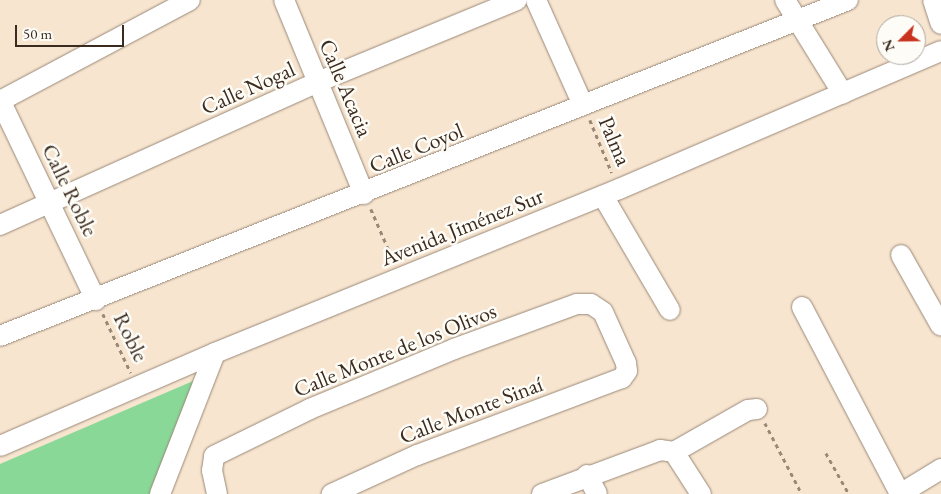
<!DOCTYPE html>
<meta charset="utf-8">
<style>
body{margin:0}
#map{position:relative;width:941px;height:494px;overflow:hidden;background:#f7e5d0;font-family:"EB Garamond",serif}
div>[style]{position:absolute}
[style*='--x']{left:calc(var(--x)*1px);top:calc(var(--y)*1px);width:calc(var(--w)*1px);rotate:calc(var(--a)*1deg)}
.green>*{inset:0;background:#89d898}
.path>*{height:2.5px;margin-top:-1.25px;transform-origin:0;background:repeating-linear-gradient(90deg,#987 0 4px,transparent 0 8px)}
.roads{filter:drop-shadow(0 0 1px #987) drop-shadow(0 0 1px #987)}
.minor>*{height:20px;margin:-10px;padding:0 10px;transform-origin:10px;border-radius:10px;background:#fff}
span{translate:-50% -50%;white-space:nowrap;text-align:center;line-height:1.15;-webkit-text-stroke:5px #fdfcf7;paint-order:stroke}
.street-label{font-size:22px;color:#3b2a1e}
.north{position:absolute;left:876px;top:15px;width:50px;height:50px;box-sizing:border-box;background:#fdfcf7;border:1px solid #afa8a0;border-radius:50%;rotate:247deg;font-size:14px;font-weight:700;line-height:20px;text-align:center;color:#3b2a1e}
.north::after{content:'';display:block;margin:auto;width:18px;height:22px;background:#c8321e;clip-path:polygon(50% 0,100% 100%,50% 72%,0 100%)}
.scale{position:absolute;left:15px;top:25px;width:109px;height:22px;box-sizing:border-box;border:2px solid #3b2a1e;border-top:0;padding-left:6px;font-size:15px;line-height:18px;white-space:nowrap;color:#3b2a1e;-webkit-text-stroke:4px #fdfcf7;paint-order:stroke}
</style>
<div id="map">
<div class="green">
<div style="clip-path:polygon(200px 378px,156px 494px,0 494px,0 464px)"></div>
</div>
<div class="path">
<div style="--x:590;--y:120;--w:57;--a:67.5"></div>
<div style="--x:371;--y:209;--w:58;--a:66.5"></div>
<div style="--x:103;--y:314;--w:65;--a:64.6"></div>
<div style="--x:765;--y:423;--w:80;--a:62.5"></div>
<div style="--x:826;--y:453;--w:47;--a:60.7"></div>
</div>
<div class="roads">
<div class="minor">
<div style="--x:284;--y:0;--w:210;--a:67.6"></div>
<div style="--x:536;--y:0;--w:115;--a:65.9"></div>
<div style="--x:785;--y:0;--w:110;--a:58.3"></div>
<div style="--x:933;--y:0;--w:25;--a:72"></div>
<div style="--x:0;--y:100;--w:222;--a:64.4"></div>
<div style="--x:0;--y:101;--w:215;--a:-28"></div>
<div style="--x:603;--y:196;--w:132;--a:59.6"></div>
<div style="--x:0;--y:225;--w:349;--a:-24.2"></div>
<div style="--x:318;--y:82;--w:215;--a:-22.4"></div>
<div style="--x:901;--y:255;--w:81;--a:60.6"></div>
<div style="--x:802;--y:307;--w:211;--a:62.3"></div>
<div style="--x:0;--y:336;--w:912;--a:-21.61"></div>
<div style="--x:0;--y:446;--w:234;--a:-23.4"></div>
<div style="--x:215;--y:353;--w:436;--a:-22.1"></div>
<div style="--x:619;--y:189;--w:350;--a:-23.2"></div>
<div style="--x:674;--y:452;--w:85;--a:-29.6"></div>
<div style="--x:748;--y:410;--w:9;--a:-6"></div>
<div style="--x:674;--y:452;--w:50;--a:57.3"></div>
<div style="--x:587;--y:475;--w:21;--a:62"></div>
<div style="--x:160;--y:494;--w:151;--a:-68.7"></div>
<div style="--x:217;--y:494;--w:24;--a:-102"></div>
<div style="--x:212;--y:471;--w:15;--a:-82"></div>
<div style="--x:214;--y:456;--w:107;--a:-26.1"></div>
<div style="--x:310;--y:409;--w:156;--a:-22.6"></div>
<div style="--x:454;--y:349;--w:131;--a:-20.1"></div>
<div style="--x:577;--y:304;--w:14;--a:0"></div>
<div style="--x:591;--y:304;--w:14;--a:34"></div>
<div style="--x:603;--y:312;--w:56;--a:65.7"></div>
<div style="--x:626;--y:363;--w:8;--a:83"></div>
<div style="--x:627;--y:371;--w:9;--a:126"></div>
<div style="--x:622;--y:378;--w:219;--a:159.4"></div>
<div style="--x:417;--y:455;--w:94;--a:155.4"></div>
<div style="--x:542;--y:494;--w:126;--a:-20.4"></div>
<div style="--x:660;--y:450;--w:14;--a:8"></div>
<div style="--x:900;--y:494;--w:48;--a:-31.4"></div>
</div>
</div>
<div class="street-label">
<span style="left:248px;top:88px;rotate:-24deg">Calle Nogal</span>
<span style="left:346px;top:88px;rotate:67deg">Calle Acacia</span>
<span style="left:615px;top:141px;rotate:67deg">Palma</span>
<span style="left:416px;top:148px;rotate:-22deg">Calle Coyol</span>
<span style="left:70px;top:190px;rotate:64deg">Calle Roble</span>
<span style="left:462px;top:227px;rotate:-22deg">Avenida Jiménez Sur</span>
<span style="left:131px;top:337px;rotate:64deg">Roble</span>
<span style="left:395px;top:350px;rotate:-22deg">Calle Monte de los Olivos</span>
<span style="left:471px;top:410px;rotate:-21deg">Calle Monte Sinaí</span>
</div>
<div class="north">N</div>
<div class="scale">50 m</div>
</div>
